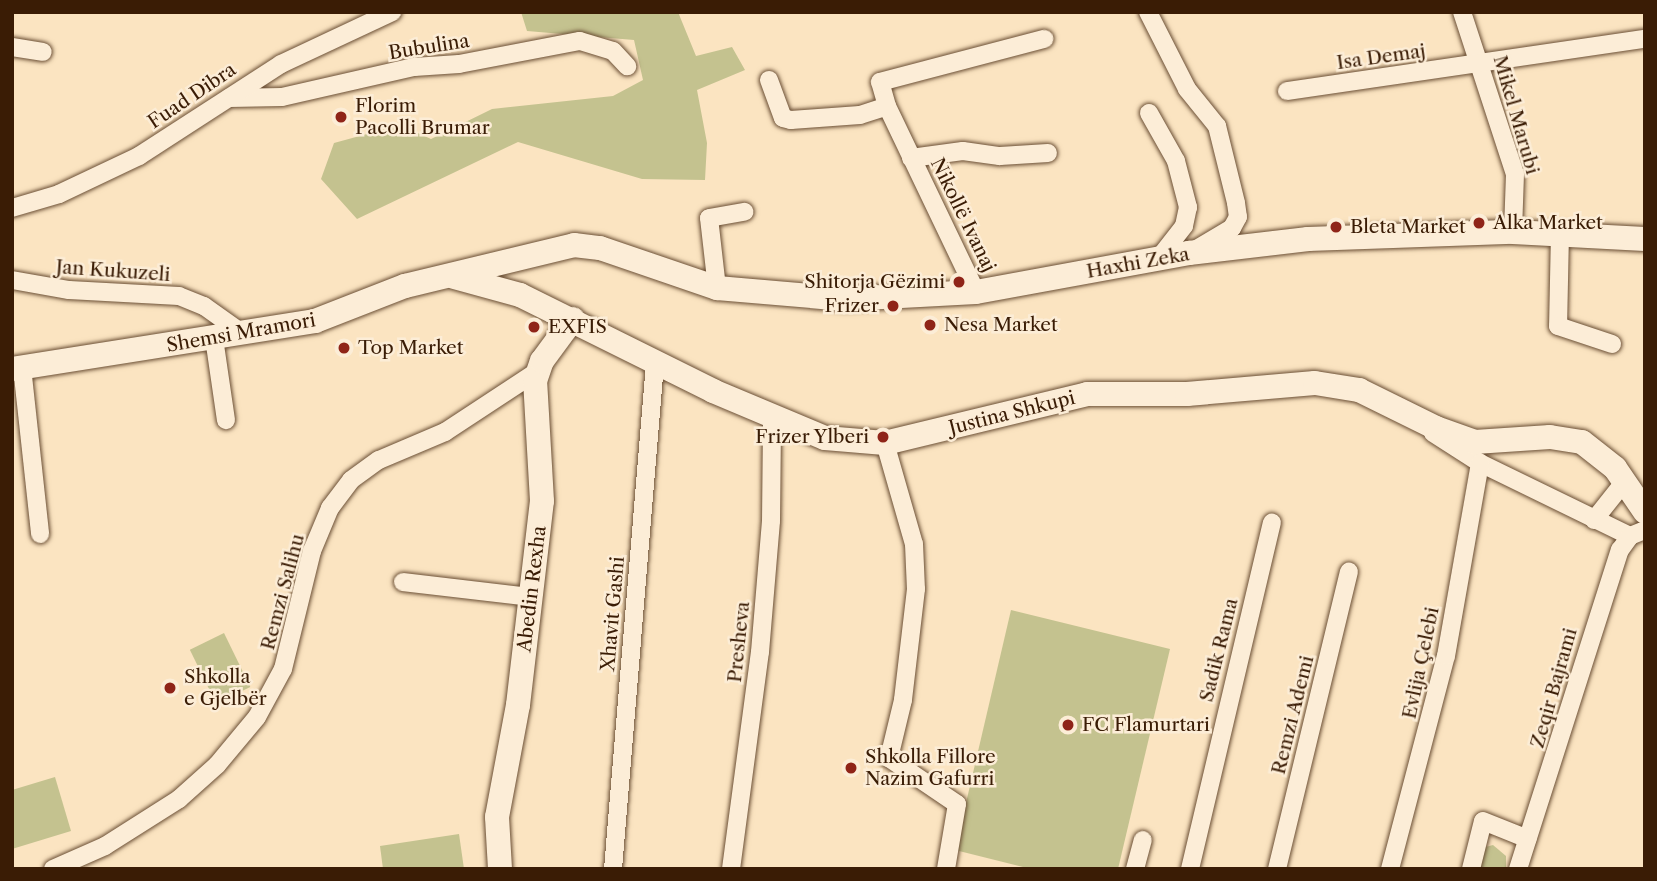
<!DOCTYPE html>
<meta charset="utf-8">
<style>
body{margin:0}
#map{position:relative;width:1657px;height:881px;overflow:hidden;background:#fbe4c1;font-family:"Libre Caslon Text",serif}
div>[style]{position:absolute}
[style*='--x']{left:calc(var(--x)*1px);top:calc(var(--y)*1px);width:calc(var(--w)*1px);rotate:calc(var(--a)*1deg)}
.green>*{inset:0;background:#c4c28f;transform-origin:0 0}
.roads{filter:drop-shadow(0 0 2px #6a4e34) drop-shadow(0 0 2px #6a4e34)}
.street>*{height:18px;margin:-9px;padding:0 9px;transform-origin:9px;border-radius:9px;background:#fcedd7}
.secondary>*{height:24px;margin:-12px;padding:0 12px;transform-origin:12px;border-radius:12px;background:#fcedd7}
.dots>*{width:19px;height:19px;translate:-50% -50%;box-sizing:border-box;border:4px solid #fcedd7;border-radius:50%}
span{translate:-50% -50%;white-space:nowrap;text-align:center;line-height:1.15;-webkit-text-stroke:5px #fcedd7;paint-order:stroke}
.street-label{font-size:19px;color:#3a1c05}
.poi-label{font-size:19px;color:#3a1c05}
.left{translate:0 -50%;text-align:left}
.right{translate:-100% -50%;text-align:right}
.frame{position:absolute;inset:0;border:14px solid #3a1c05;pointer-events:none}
</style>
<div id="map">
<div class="green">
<div style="clip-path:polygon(521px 12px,678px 12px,696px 56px,732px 47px,745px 70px,697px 90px,707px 143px,705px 180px,642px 179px,518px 142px,357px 219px,321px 179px,334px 143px,400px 125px,431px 139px,492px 109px,613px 96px,643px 80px,634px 40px,527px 31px)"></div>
<div style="clip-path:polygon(1011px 610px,1170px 649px,1118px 869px,1031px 869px,955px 850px)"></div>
<div style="left:224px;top:633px;width:60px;height:38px;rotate:64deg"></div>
<div style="clip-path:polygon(55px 777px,71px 831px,12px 849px,12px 790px)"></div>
<div style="clip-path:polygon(459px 834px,464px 869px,383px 869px,380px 846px)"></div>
<div style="clip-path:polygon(1493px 845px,1506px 856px,1506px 869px,1476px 869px,1482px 848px)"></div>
</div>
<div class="roads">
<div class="street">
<div style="--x:1148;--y:12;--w:86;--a:63.1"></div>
<div style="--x:1187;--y:89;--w:48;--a:51"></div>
<div style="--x:1217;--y:126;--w:79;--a:76.1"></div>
<div style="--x:1236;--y:203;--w:14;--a:82"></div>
<div style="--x:1238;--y:217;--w:13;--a:119"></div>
<div style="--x:1232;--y:228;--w:43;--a:149.3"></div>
<div style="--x:1462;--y:12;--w:170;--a:71.9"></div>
<div style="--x:1515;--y:174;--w:58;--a:92"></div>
<div style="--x:12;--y:47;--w:31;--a:9"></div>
<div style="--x:769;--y:80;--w:40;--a:69.8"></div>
<div style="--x:783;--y:118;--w:8;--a:14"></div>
<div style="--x:791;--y:120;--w:69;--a:-4.1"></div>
<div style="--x:860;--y:115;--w:28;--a:-18"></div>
<div style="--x:1287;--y:91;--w:362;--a:-8.3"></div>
<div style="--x:229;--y:98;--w:53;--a:-1.1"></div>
<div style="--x:282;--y:97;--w:135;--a:-12.8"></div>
<div style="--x:414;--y:67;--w:45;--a:-3.8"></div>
<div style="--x:459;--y:64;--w:123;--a:-10.8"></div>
<div style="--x:580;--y:41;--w:34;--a:17"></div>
<div style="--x:613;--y:51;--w:21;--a:47"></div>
<div style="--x:1149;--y:113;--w:55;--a:60.6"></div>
<div style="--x:1176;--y:161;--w:48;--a:75.4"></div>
<div style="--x:1188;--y:207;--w:19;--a:102"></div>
<div style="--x:1184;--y:226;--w:41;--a:128"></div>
<div style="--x:911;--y:158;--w:52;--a:-7.7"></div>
<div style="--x:963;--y:151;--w:37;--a:8"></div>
<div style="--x:1000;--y:156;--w:48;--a:-3.6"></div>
<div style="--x:12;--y:208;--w:49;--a:-16.6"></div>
<div style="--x:59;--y:194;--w:89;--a:-25.4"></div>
<div style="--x:139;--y:156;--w:169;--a:-32.9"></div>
<div style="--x:281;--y:64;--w:123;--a:-25.1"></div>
<div style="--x:1560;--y:233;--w:93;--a:91.2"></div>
<div style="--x:1558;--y:326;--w:57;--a:18.4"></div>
<div style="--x:12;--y:280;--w:58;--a:10"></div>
<div style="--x:69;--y:290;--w:110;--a:3.1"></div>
<div style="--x:179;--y:296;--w:27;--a:22"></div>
<div style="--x:204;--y:306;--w:47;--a:35.4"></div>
<div style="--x:717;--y:288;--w:70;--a:-96.5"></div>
<div style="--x:709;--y:218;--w:36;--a:-10"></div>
<div style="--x:976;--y:292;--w:206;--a:-115.6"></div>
<div style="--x:887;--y:106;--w:25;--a:-106"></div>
<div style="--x:880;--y:82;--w:170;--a:-14.7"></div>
<div style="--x:214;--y:338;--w:83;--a:81.7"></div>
<div style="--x:22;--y:367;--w:168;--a:83.8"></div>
<div style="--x:1433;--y:433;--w:56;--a:32.6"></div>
<div style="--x:1480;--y:463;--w:167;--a:26"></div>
<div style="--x:885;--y:443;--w:105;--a:74"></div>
<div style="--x:914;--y:544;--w:45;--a:87.5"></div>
<div style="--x:916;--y:589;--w:112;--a:96.7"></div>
<div style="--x:903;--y:700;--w:60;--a:103.6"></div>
<div style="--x:889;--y:758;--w:82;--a:34.1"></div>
<div style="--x:957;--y:804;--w:66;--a:99.6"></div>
<div style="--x:1594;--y:520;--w:50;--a:-51.5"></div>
<div style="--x:403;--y:582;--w:129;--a:6.7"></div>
<div style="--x:53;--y:869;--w:57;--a:-23.9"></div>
<div style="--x:105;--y:846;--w:88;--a:-32.4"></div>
<div style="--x:179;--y:799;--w:51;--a:-41.8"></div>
<div style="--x:217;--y:765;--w:62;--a:-50.2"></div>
<div style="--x:257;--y:717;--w:55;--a:-61.6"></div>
<div style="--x:283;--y:669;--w:122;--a:-76.2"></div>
<div style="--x:312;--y:551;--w:47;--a:-67.3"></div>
<div style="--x:330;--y:508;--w:35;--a:-53"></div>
<div style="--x:351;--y:480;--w:34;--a:-36"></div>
<div style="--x:379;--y:460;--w:72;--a:-23"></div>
<div style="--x:445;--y:432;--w:111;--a:-33.3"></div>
<div style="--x:613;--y:869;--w:507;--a:-85.25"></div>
<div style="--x:731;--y:869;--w:219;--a:-82.4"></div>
<div style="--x:760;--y:652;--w:131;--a:-85.2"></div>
<div style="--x:771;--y:521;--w:103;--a:-89.4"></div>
<div style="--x:1135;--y:869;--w:30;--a:-75"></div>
<div style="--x:1190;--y:869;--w:356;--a:-76.7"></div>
<div style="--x:1277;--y:869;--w:306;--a:-76.4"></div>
<div style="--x:1390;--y:869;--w:220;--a:-75.3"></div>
<div style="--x:1446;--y:656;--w:196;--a:-80"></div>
<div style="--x:1471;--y:869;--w:49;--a:-76"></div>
<div style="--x:1483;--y:821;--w:48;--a:21.8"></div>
<div style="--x:1518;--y:869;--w:335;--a:-72.3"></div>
<div style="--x:1620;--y:550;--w:17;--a:-54"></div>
<div style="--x:1630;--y:536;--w:16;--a:-22"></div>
</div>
<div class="secondary">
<div style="--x:454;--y:277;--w:68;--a:15.3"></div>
<div style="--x:520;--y:295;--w:216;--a:26.4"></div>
<div style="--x:713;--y:391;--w:121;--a:22.8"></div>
<div style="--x:825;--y:438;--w:60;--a:4.8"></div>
<div style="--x:885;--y:443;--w:208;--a:-13.6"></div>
<div style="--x:1087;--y:394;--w:100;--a:0"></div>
<div style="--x:1187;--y:394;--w:128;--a:-4.9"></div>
<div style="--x:1315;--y:383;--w:45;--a:9"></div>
<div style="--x:1359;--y:390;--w:86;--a:26.3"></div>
<div style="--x:1436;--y:428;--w:41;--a:19.7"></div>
<div style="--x:1475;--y:442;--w:75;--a:-3.8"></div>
<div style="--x:1550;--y:437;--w:32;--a:9"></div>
<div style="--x:1582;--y:442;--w:42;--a:38.2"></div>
<div style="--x:1615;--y:468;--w:53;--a:55.7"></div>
<div style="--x:12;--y:369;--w:307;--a:-9"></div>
<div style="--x:315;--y:321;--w:97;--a:-21.3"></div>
<div style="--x:405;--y:286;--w:174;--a:-13.6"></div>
<div style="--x:574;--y:245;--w:26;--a:7"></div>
<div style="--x:600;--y:248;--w:124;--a:18.9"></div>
<div style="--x:717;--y:288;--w:128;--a:4.9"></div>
<div style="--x:845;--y:299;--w:131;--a:-3.1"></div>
<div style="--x:976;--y:292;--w:217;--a:-10.4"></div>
<div style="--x:1189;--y:253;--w:120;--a:-6.7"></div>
<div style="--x:1308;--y:239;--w:205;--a:-2"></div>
<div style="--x:1513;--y:232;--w:132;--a:3"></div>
<div style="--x:500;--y:869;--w:52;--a:-93.3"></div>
<div style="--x:497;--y:817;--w:114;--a:-79.4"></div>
<div style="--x:518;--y:705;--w:205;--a:-83.3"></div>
<div style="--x:542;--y:501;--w:120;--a:-93.3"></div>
<div style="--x:535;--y:381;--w:21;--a:-71"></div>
<div style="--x:542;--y:361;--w:52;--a:-53.6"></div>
</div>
</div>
<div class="dots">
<div style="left:341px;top:117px;background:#8f2418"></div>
<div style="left:1479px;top:223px;background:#8f2418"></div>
<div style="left:1336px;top:227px;background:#8f2418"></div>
<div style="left:959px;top:282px;background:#8f2418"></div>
<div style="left:893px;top:306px;background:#8f2418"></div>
<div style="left:930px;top:325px;background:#8f2418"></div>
<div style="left:534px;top:327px;background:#8f2418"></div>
<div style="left:344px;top:348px;background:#8f2418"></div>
<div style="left:883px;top:437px;background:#8f2418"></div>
<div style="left:170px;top:688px;background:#8f2418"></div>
<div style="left:1068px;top:725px;background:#8f2418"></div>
<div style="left:851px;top:768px;background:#8f2418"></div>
</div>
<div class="street-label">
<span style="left:429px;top:47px;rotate:-9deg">Bubulina</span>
<span style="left:1381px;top:57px;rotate:-8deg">Isa Demaj</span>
<span style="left:192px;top:96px;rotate:-34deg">Fuad Dibra</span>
<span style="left:1516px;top:115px;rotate:74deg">Mikel Marubi</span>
<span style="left:963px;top:215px;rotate:64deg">Nikollë Ivanaj</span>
<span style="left:1138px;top:263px;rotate:-10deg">Haxhi Zeka</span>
<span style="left:113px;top:271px;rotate:4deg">Jan Kukuzeli</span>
<span style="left:241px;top:333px;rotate:-10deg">Shemsi Mramori</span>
<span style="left:1012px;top:413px;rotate:-14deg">Justina Shkupi</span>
<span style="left:532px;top:589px;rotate:-83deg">Abedin Rexha</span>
<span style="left:283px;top:592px;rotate:-75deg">Remzi Salihu</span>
<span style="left:613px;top:614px;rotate:-85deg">Xhavit Gashi</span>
<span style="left:739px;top:642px;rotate:-84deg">Presheva</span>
<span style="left:1219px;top:650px;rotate:-76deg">Sadik Rama</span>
<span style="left:1421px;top:663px;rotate:-78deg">Evlija Çelebi</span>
<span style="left:1554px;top:688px;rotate:-74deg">Zeqir Bajrami</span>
<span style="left:1293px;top:715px;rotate:-76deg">Remzi Ademi</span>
</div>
<div class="poi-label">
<span class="left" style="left:355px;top:117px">Florim<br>Pacolli Brumar</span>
<span class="left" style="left:1493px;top:223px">Alka Market</span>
<span class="left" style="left:1350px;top:227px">Bleta Market</span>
<span class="right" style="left:945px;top:282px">Shitorja Gëzimi</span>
<span class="right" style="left:879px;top:306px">Frizer</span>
<span class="left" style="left:944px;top:325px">Nesa Market</span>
<span class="left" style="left:548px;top:327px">EXFIS</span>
<span class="left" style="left:358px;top:348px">Top Market</span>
<span class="right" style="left:869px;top:437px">Frizer Ylberi</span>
<span class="left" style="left:184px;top:688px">Shkolla<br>e Gjelbër</span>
<span class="left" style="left:1082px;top:725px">FC Flamurtari</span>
<span class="left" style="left:865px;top:768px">Shkolla Fillore<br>Nazim Gafurri</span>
</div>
<div class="frame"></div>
</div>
